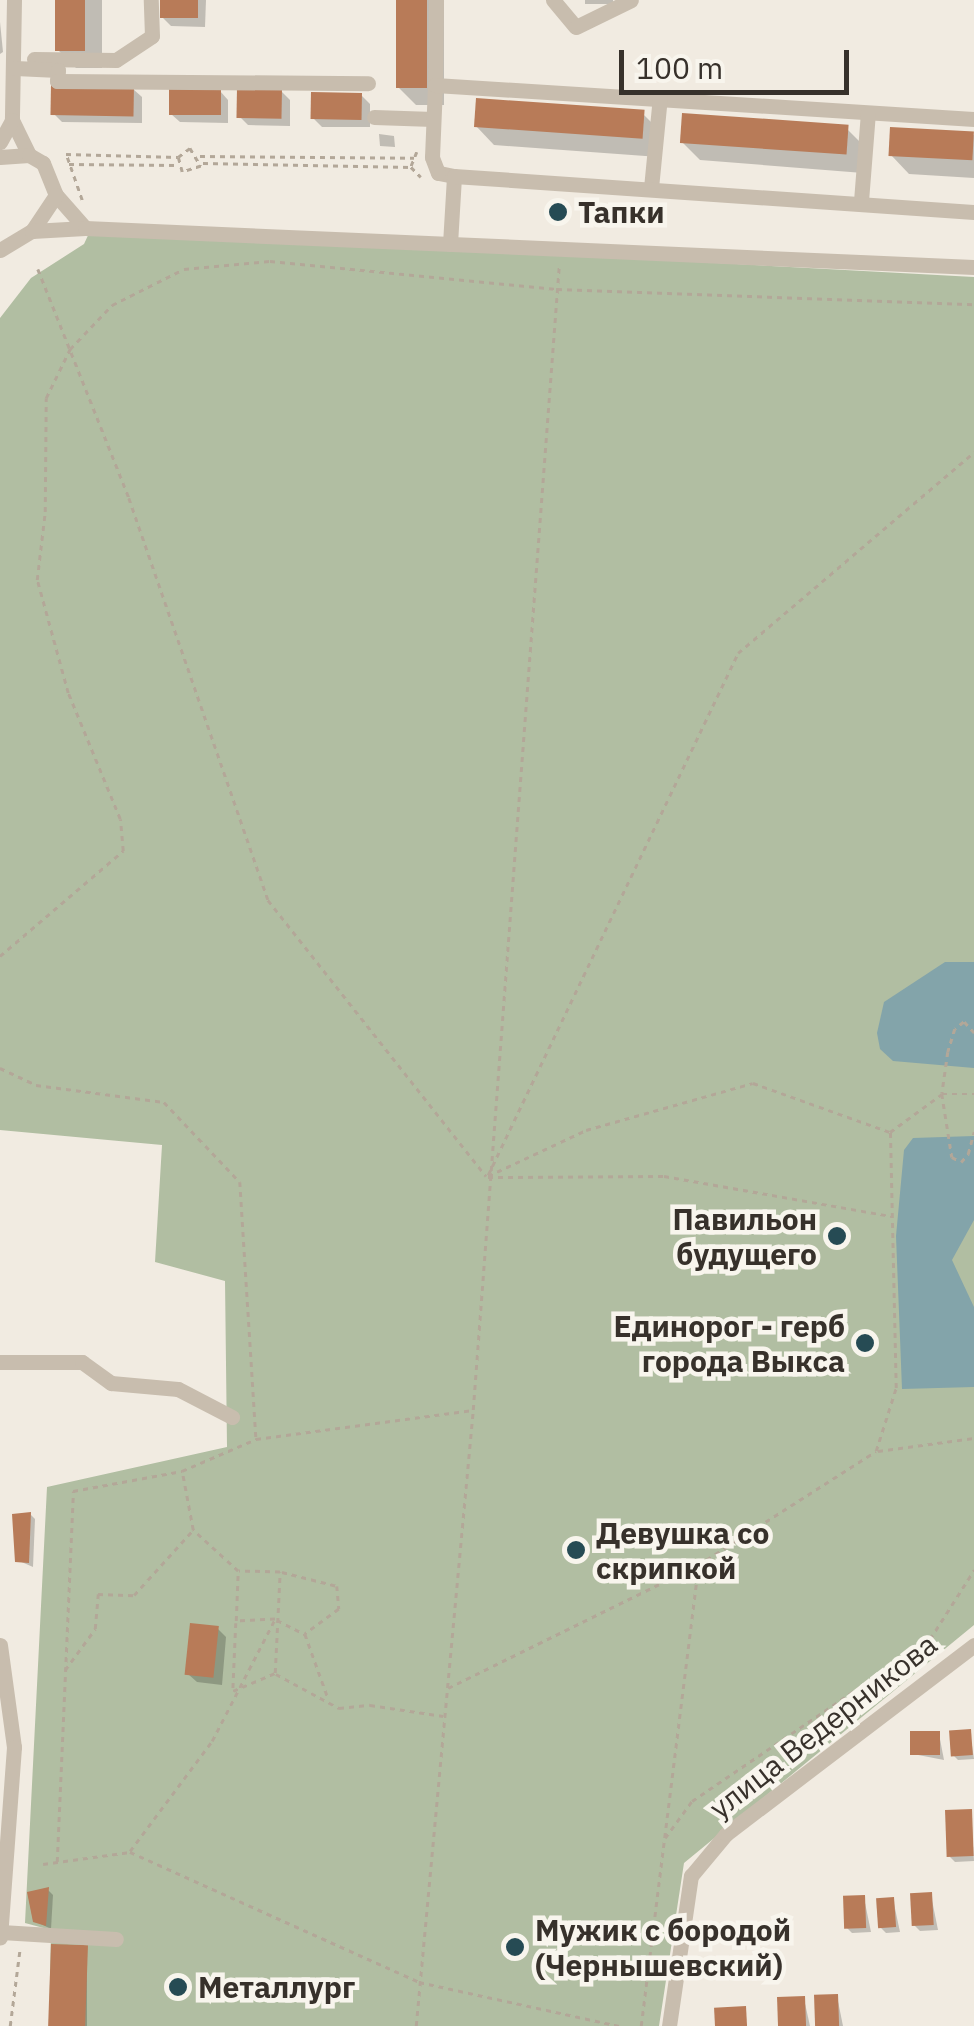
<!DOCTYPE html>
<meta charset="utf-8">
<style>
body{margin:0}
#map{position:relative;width:974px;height:2026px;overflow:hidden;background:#f1ebe1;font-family:"IBM Plex Sans",sans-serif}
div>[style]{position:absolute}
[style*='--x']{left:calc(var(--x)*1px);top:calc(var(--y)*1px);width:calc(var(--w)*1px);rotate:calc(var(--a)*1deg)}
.green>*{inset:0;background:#b1bea2}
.water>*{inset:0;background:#83a4aa}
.shadow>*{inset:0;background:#0003;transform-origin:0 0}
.building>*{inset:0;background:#b87b58;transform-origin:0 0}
.path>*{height:2.5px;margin-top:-1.25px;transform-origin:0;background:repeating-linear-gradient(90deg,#b3a798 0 5px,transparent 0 10px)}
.minor>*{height:15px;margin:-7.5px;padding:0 7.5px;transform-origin:7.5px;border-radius:7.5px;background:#c8bdae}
.dots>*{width:28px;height:28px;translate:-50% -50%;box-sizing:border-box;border:5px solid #f8f5ed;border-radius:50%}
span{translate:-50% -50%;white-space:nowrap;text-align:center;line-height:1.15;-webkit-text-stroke:9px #f8f5ed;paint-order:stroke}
.poi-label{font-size:30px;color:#37312b;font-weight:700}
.left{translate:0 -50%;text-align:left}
.right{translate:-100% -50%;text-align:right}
.street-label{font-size:30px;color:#37312b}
.scale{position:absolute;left:619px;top:50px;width:230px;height:45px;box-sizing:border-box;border:5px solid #37312b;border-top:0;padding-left:12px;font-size:30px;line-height:35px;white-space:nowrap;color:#37312b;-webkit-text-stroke:8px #f8f5ed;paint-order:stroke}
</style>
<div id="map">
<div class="green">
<div style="clip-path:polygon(91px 229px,974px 277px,974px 1625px,684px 1863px,659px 2026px,49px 2026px,51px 1930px,25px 1923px,47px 1487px,227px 1447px,225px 1281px,155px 1262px,162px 1145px,0 1130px,0 318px,31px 278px,84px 244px)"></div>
</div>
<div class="water">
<div style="clip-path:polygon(945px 962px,974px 962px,974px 1068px,893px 1061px,880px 1049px,877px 1033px,884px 1002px)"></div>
<div style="clip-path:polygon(974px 1136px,974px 1220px,952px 1260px,974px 1307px,974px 1387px,902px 1389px,896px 1236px,904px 1150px,913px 1138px)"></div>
</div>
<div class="shadow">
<div style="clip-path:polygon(58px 0,102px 0,102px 68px,76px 68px,58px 50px)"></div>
<div style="clip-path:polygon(163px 0,206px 0,205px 27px,171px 26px,162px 17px)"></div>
<div style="clip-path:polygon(399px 0,444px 0,444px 105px,416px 105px,398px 87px)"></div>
<div style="left:585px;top:0;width:28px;height:4px"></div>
<div style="clip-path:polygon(0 22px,3px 52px,0 54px)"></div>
<div style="clip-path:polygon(133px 89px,142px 97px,142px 123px,62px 122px,54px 114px)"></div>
<div style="clip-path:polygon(220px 91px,228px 100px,228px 123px,180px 122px,171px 114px)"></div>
<div style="clip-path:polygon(281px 91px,290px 100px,290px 126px,248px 125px,240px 117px)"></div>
<div style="clip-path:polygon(361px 95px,370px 104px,370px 127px,322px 127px,313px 118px)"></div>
<div style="clip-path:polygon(643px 114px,661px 132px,659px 157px,494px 145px,476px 126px)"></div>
<div style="clip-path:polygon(847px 129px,865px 147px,863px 173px,700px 160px,682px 142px)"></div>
<div style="clip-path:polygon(379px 134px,394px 136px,395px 147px,380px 146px)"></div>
<div style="clip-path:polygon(974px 135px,974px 178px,909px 174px,891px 155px)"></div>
<div style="clip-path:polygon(30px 1514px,35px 1519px,33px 1567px,17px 1560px)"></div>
<div style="clip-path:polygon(217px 1628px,226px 1637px,222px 1685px,197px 1682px,188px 1674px)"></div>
<div style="clip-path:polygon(970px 1732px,974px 1759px,958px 1760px,953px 1755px)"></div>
<div style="clip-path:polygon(939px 1734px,944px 1760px,913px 1754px)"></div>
<div style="clip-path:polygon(971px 1812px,974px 1861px,955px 1862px,950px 1857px)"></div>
<div style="clip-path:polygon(48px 1890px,53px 1895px,51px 1929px,35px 1921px)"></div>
<div style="clip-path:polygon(931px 1895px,938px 1930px,920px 1931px,914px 1925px)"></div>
<div style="clip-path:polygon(864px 1898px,871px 1932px,852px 1933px,846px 1927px)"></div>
<div style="clip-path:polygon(893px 1899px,900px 1932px,886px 1933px,880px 1927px)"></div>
<div style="clip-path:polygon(87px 1948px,87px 2026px,51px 2026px)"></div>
<div style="clip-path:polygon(837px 1996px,843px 2026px,817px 2026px)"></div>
<div style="clip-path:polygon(804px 1999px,810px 2026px,784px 2026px,781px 2023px)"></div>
</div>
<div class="building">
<div style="left:55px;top:0;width:30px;height:51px"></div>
<div style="left:160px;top:0;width:38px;height:18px"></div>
<div style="left:396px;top:0;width:31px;height:88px"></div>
<div style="left:51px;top:85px;width:83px;height:30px;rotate:1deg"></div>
<div style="left:169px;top:88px;width:52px;height:27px"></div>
<div style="left:237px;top:88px;width:45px;height:30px;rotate:1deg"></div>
<div style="left:311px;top:92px;width:51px;height:27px;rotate:1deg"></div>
<div style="left:476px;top:98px;width:169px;height:29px;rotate:4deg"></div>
<div style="left:682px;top:113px;width:167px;height:30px;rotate:4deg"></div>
<div style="left:890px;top:127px;width:84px;height:29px;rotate:3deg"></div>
<div style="clip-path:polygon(31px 1512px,29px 1563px,15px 1562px,12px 1514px)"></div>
<div style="left:190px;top:1623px;width:29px;height:52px;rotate:6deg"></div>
<div style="left:971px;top:1729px;width:26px;height:22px;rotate:86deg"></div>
<div style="left:910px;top:1731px;width:30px;height:24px"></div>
<div style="left:972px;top:1809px;width:47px;height:27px;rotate:88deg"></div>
<div style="clip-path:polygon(49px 1887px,46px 1926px,33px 1922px,27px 1892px)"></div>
<div style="left:932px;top:1892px;width:33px;height:22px;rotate:87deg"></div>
<div style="left:865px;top:1895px;width:33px;height:22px;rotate:88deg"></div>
<div style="left:894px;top:1897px;width:30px;height:18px;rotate:86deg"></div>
<div style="left:51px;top:1944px;width:37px;height:82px;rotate:2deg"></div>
<div style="left:838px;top:1994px;width:32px;height:24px;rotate:88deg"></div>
<div style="left:805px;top:1996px;width:30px;height:28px;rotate:88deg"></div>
<div style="left:746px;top:2006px;width:20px;height:32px;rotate:87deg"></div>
</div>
<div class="path">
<div style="--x:417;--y:152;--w:16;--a:112"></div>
<div style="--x:411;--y:167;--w:14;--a:45"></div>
<div style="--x:200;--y:156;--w:214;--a:0.5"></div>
<div style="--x:203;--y:163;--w:208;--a:1.1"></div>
<div style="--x:69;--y:164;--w:107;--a:0.5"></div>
<div style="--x:82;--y:200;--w:49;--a:-109.2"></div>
<div style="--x:66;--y:154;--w:112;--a:1.5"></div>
<div style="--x:178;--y:157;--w:15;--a:-37"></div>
<div style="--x:190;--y:148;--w:21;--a:59"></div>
<div style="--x:201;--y:166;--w:20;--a:162"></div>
<div style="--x:182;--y:172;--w:16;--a:-105"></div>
<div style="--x:38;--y:269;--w:246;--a:68.3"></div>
<div style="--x:129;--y:498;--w:425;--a:70.9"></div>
<div style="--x:268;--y:900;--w:352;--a:51.7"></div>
<div style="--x:0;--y:956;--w:162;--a:-40.5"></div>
<div style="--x:123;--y:851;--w:32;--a:-95"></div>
<div style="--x:120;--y:819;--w:136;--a:-112.4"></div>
<div style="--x:68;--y:693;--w:117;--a:-105.3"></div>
<div style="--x:37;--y:580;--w:68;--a:-83.3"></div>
<div style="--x:45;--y:512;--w:114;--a:-89.5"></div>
<div style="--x:46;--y:398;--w:55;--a:-63.9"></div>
<div style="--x:70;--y:349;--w:61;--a:-46.3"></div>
<div style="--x:112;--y:305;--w:80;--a:-26.6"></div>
<div style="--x:184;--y:269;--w:86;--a:-5.3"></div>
<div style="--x:270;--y:261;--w:288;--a:5.6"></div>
<div style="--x:557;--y:289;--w:417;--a:2.1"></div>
<div style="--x:974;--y:1033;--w:15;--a:-132"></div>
<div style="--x:964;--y:1022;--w:11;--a:142"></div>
<div style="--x:955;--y:1029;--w:24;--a:107"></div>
<div style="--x:948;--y:1052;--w:42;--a:98.1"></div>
<div style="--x:942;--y:1094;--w:64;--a:81"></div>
<div style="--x:952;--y:1157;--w:10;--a:29"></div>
<div style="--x:961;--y:1162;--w:11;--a:-49"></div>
<div style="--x:968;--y:1154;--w:23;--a:-75"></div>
<div style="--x:0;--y:1068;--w:40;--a:25"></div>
<div style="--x:36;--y:1085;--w:129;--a:7.6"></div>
<div style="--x:164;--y:1102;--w:110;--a:46.5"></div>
<div style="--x:240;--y:1182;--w:257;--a:86.4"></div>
<div style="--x:488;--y:1175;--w:579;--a:-64.41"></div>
<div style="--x:738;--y:653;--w:310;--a:-40.4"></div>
<div style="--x:488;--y:1176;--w:108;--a:-25.1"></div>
<div style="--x:586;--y:1130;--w:173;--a:-15.7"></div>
<div style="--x:753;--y:1083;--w:145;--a:19.7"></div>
<div style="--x:488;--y:1177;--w:176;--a:-0.3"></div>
<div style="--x:664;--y:1176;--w:231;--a:10"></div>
<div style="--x:878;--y:1451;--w:97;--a:-7.7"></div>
<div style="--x:282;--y:1572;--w:57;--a:14.3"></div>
<div style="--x:337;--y:1586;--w:23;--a:85"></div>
<div style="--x:339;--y:1609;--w:42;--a:143.7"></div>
<div style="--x:305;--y:1634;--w:68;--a:70.2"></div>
<div style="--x:277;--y:1620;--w:31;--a:27"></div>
<div style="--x:236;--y:1623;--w:68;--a:92.5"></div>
<div style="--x:233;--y:1691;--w:46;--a:-23.2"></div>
<div style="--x:275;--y:1673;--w:101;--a:-87.2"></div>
<div style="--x:280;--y:1572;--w:41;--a:-178.6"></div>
<div style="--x:65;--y:1670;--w:51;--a:-53.8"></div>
<div style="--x:95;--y:1629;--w:35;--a:-85"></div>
<div style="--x:98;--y:1594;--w:36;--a:2"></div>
<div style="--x:134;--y:1595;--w:86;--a:-47.8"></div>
<div style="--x:276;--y:1674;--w:72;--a:28.4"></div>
<div style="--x:339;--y:1708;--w:31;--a:-6"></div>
<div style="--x:370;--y:1705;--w:74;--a:8.6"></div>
<div style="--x:448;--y:1688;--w:279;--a:-26.2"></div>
<div style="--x:698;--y:1565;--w:211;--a:-32.6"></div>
<div style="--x:876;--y:1451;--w:66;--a:-72.4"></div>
<div style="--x:896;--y:1388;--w:256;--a:-91.3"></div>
<div style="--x:890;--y:1132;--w:64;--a:-36.2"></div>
<div style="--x:942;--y:1094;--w:32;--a:0"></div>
<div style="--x:665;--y:1838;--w:46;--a:-53.9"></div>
<div style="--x:692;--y:1801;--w:288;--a:-34.2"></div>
<div style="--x:930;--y:1639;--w:82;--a:-57.5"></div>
<div style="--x:130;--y:1851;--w:137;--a:-53.3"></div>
<div style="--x:212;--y:1741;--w:137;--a:-62.7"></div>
<div style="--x:275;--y:1619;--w:39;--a:177"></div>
<div style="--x:236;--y:1621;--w:50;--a:-87.7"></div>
<div style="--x:238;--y:1571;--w:61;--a:-137.7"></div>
<div style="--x:193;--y:1530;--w:60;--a:-100.6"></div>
<div style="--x:57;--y:1862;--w:371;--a:-87.5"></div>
<div style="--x:73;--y:1491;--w:111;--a:-10.4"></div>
<div style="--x:182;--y:1471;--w:81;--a:-23.4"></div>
<div style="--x:256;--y:1439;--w:219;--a:-7.6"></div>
<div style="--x:43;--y:1864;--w:88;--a:-7.9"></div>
<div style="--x:130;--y:1852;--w:317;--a:24.2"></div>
<div style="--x:419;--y:1982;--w:205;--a:12.4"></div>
<div style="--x:10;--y:2026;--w:79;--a:-82.7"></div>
<div style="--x:416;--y:2026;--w:619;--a:-84.71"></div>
<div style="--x:473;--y:1410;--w:1148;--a:-85.7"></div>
<div style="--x:641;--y:2026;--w:463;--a:-82.9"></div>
</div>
<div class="minor">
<div style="--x:14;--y:0;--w:120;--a:91"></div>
<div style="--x:12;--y:120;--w:39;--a:64"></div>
<div style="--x:553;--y:0;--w:35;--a:50"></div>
<div style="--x:576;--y:27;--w:61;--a:-26.1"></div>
<div style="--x:34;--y:59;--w:82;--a:0.7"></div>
<div style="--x:116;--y:60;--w:43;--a:-33.7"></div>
<div style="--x:152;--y:36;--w:36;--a:-92"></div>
<div style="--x:15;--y:68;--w:43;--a:2.7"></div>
<div style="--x:58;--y:70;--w:11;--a:95"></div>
<div style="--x:57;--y:81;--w:311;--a:0.4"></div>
<div style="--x:435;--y:85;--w:85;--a:-89.3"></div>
<div style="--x:374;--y:117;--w:59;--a:1.9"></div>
<div style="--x:0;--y:142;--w:25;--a:-61"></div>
<div style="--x:0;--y:157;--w:29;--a:-4"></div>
<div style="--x:29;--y:155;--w:16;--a:30"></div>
<div style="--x:43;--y:163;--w:35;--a:68"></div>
<div style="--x:56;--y:195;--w:44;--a:48.7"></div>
<div style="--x:454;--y:176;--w:16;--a:-169"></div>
<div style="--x:438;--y:173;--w:17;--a:-111"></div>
<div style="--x:432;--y:157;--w:72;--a:-87.6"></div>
<div style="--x:435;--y:85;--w:540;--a:3.61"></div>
<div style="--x:651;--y:188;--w:91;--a:-84.4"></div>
<div style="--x:861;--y:201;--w:88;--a:-85.5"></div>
<div style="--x:32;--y:231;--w:43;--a:-56.3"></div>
<div style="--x:450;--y:244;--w:68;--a:-86.6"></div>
<div style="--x:454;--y:176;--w:521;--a:3.96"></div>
<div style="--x:0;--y:250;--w:37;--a:-31"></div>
<div style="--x:32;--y:231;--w:53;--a:-3.2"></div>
<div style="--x:85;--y:228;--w:890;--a:2.51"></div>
<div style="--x:0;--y:1362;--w:82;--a:0"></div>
<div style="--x:82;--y:1362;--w:36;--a:36"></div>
<div style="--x:111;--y:1383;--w:67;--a:5.1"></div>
<div style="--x:178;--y:1389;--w:61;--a:27.4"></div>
<div style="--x:0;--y:1645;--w:103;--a:82.2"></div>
<div style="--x:14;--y:1747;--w:191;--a:94.2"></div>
<div style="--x:1;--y:1932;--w:115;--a:3.5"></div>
<div style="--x:669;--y:2026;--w:152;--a:-81.7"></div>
<div style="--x:691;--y:1876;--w:55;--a:-50.2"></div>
<div style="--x:726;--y:1834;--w:312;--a:-37.3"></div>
</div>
<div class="dots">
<div style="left:558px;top:212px;background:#264b54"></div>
<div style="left:837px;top:1236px;background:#264b54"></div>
<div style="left:865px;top:1343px;background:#264b54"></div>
<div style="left:576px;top:1550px;background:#264b54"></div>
<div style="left:515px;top:1947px;background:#264b54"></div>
<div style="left:178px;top:1987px;background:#264b54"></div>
</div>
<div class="poi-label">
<span class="left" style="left:578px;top:212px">Тапки</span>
<span class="right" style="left:817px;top:1236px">Павильон<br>будущего</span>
<span class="right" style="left:845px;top:1343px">Единорог - герб<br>города Выкса</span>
<span class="left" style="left:596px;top:1550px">Девушка со<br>скрипкой</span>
<span class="left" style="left:535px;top:1947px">Мужик с бородой<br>(Чернышевский)</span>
<span class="left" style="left:198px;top:1987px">Металлург</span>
</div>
<div class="street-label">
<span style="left:823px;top:1726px;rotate:-38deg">улица Ведерникова</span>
</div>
<div class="scale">100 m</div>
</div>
